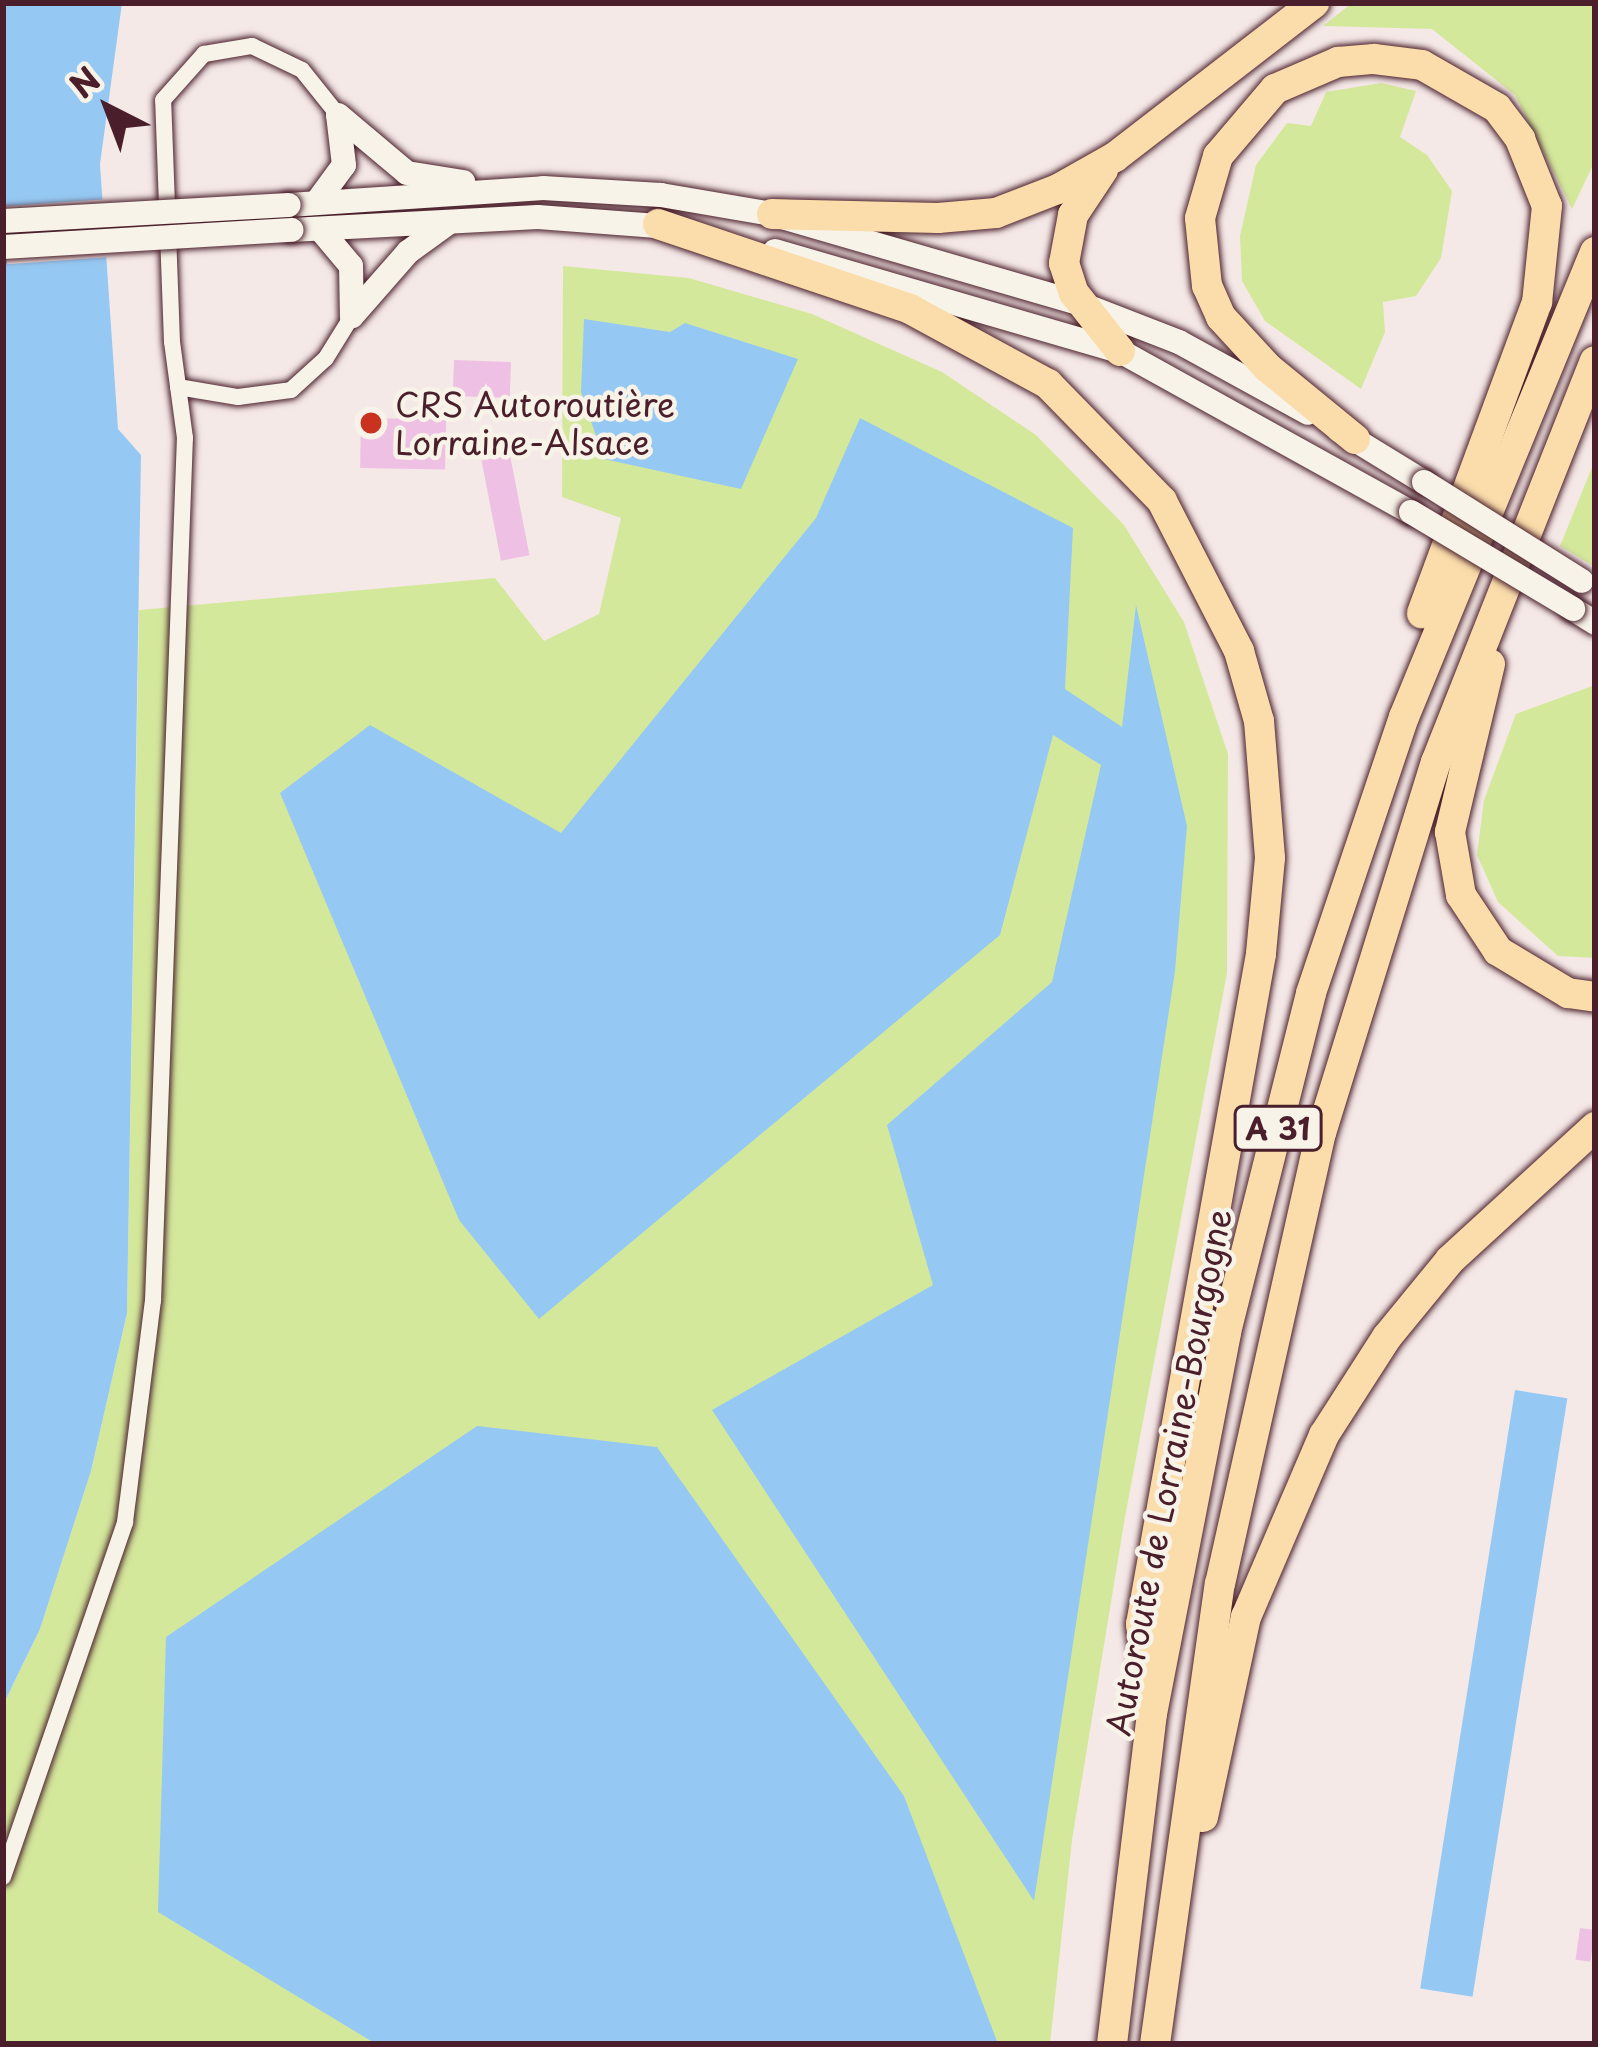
<!DOCTYPE html>
<meta charset="utf-8">
<style>
body{margin:0}
#map{position:relative;width:1598px;height:2047px;overflow:hidden;background:#f5e9e7;font-family:"Playpen Sans",sans-serif}
div>[style]{position:absolute}
[style*='--x']{left:calc(var(--x)*1px);top:calc(var(--y)*1px);width:calc(var(--w)*1px);rotate:calc(var(--a)*1deg)}
.green>*{inset:0;background:#d4e89c}
.water>*{inset:0;background:#95c9f3;transform-origin:0 0}
.pier>*{inset:0;background:#f5e9e7;transform-origin:0 0}
.building>*{inset:0;background:#eec0e4;transform-origin:0 0}
.roads{filter:drop-shadow(0 0 3px #4a1f2b) drop-shadow(0 0 3px #4a1f2b)}
.street>*{height:16px;margin:-8px;padding:0 8px;transform-origin:8px;border-radius:8px;background:#f7f3e8}
.secondary>*{height:24px;margin:-12px;padding:0 12px;transform-origin:12px;border-radius:12px;background:#f7f3e8}
.highway>*{height:30px;margin:-15px;padding:0 15px;transform-origin:15px;border-radius:15px;background:#faddab}
.bridges{filter:drop-shadow(0 0 3px #4a1f2b) drop-shadow(0 0 3px #4a1f2b)}
.secondary-bridge>*{height:24px;margin:-12px;padding:0 12px;transform-origin:12px;border-radius:12px;background:#f7f3e8}
.dots>*{width:33px;height:33px;translate:-50% -50%;box-sizing:border-box;border:6px solid #f7f3e8;border-radius:50%}
span{translate:-50% -50%;white-space:nowrap;text-align:center;line-height:1.15;-webkit-text-stroke:9px #f7f3e8;paint-order:stroke}
.shield-label span{padding:3px 9px;background:#f7f3e8;border:3px solid;border-radius:9px;-webkit-text-stroke-width:0}
.shield-label{font-size:30px;color:#4a1f2b;font-weight:700}
.poi-label{font-size:33px;color:#4a1f2b}
.left{translate:0 -50%;text-align:left}
.street-label{font-size:33px;color:#4a1f2b}
.frame{position:absolute;inset:0;border:6px solid #4a1f2b;pointer-events:none}
.north{position:absolute;left:48px;top:48px;width:120px;height:120px;-webkit-text-stroke:9px #f7f3e8;paint-order:stroke;rotate:318deg;font-size:33px;font-weight:700;line-height:48px;text-align:center;color:#4a1f2b}
.north::after{content:'';display:block;margin:auto;width:42px;height:54px;background:#4a1f2b;clip-path:polygon(50% 0,100% 100%,50% 72%,0 100%)}
</style>
<div id="map">
<div class="green">
<div style="clip-path:polygon(1352px 3px,1595px 3px,1595px 161px,1572px 209px,1515px 95px,1432px 29px,1323px 26px)"></div>
<div style="clip-path:polygon(1381px 83px,1416px 91px,1400px 137px,1427px 155px,1452px 191px,1441px 258px,1416px 296px,1383px 302px,1385px 332px,1361px 389px,1265px 321px,1242px 281px,1240px 236px,1256px 165px,1287px 123px,1311px 126px,1326px 92px)"></div>
<div style="clip-path:polygon(563px 266px,689px 278px,812px 314px,942px 372px,1036px 435px,1124px 525px,1184px 622px,1228px 754px,1227px 973px,1125px 1517px,1072px 1840px,1050px 2044px,3px 2044px,3px 1705px,40px 1629px,91px 1471px,127px 1313px,139px 610px,495px 578px,544px 641px,599px 614px,621px 518px,562px 497px)"></div>
<div style="clip-path:polygon(1595px 460px,1595px 567px,1560px 546px)"></div>
<div style="clip-path:polygon(1595px 685px,1595px 958px,1558px 956px,1498px 902px,1477px 855px,1484px 800px,1516px 714px)"></div>
</div>
<div class="water">
<div style="clip-path:polygon(3px 3px,122px 3px,100px 164px,118px 429px,141px 455px,127px 1313px,91px 1471px,40px 1629px,3px 1705px)"></div>
<div style="clip-path:polygon(584px 319px,670px 332px,685px 323px,798px 359px,741px 489px,604px 459px,581px 392px)"></div>
<div style="clip-path:polygon(860px 418px,1073px 528px,1065px 689px,1122px 727px,1136px 605px,1187px 826px,1175px 971px,1034px 1901px,712px 1410px,933px 1285px,887px 1125px,1052px 982px,1101px 765px,1053px 735px,1000px 935px,539px 1319px,459px 1220px,280px 793px,370px 725px,561px 833px,816px 518px)"></div>
<div style="left:1515px;top:1390px;width:53px;height:606px;rotate:9deg"></div>
<div style="clip-path:polygon(477px 1426px,657px 1447px,904px 1796px,998px 2044px,376px 2044px,158px 1912px,166px 1637px)"></div>
</div>
<div class="pier">
<div style="left:109px;top:199px;width:58px;height:106px;rotate:86deg"></div>
</div>
<div class="building">
<div style="left:454px;top:360px;width:57px;height:36px;rotate:2deg"></div>
<div style="left:361px;top:418px;width:85px;height:50px;rotate:1deg"></div>
<div style="left:510px;top:455px;width:102px;height:29px;rotate:79deg"></div>
<div style="left:1580px;top:1928px;width:15px;height:32px;rotate:8deg"></div>
</div>
<div class="roads">
<div class="street">
<div style="--x:178;--y:387;--w:61;--a:9.5"></div>
<div style="--x:238;--y:397;--w:53;--a:-7.5"></div>
<div style="--x:291;--y:390;--w:47;--a:-42.4"></div>
<div style="--x:326;--y:358;--w:49;--a:-58.2"></div>
<div style="--x:3;--y:1877;--w:375;--a:-71"></div>
<div style="--x:125;--y:1522;--w:223;--a:-82.8"></div>
<div style="--x:153;--y:1301;--w:864;--a:-87.88"></div>
<div style="--x:185;--y:438;--w:97;--a:-97.7"></div>
<div style="--x:172;--y:342;--w:242;--a:-92.1"></div>
<div style="--x:163;--y:100;--w:62;--a:-48.3"></div>
<div style="--x:204;--y:54;--w:49;--a:-9.5"></div>
<div style="--x:252;--y:46;--w:55;--a:25.6"></div>
<div style="--x:302;--y:70;--w:58;--a:51.3"></div>
</div>
<div class="secondary">
<div style="--x:338;--y:115;--w:90;--a:40"></div>
<div style="--x:407;--y:173;--w:57;--a:9.1"></div>
<div style="--x:316;--y:203;--w:47;--a:-53.6"></div>
<div style="--x:344;--y:165;--w:50;--a:-96.8"></div>
<div style="--x:289;--y:205;--w:255;--a:-3.8"></div>
<div style="--x:543;--y:188;--w:118;--a:3.4"></div>
<div style="--x:661;--y:195;--w:113;--a:9.7"></div>
<div style="--x:772;--y:214;--w:322;--a:16.2"></div>
<div style="--x:1081;--y:304;--w:105;--a:21.2"></div>
<div style="--x:1179;--y:342;--w:147;--a:28.8"></div>
<div style="--x:320;--y:229;--w:48;--a:50"></div>
<div style="--x:351;--y:266;--w:50;--a:88.9"></div>
<div style="--x:291;--y:230;--w:247;--a:-3"></div>
<div style="--x:538;--y:217;--w:133;--a:4.3"></div>
<div style="--x:775;--y:251;--w:359;--a:16.2"></div>
<div style="--x:1120;--y:351;--w:333;--a:29"></div>
<div style="--x:352;--y:316;--w:85;--a:-48.8"></div>
<div style="--x:408;--y:252;--w:49;--a:-35.9"></div>
<div style="--x:1339;--y:430;--w:100;--a:31.5"></div>
<div style="--x:1573;--y:609;--w:26;--a:32"></div>
</div>
<div class="highway">
<div style="--x:1103;--y:170;--w:54;--a:123.7"></div>
<div style="--x:1073;--y:215;--w:49;--a:100.6"></div>
<div style="--x:1064;--y:263;--w:32;--a:72"></div>
<div style="--x:1074;--y:293;--w:74;--a:51.6"></div>
<div style="--x:772;--y:214;--w:166;--a:1.4"></div>
<div style="--x:938;--y:218;--w:58;--a:-4.9"></div>
<div style="--x:996;--y:213;--w:66;--a:-21.2"></div>
<div style="--x:1058;--y:189;--w:65;--a:-29.3"></div>
<div style="--x:1115;--y:157;--w:252;--a:-37.7"></div>
<div style="--x:658;--y:224;--w:266;--a:18.6"></div>
<div style="--x:910;--y:309;--w:157;--a:28.5"></div>
<div style="--x:1048;--y:384;--w:163;--a:45.7"></div>
<div style="--x:1162;--y:501;--w:169;--a:62.8"></div>
<div style="--x:1239;--y:651;--w:73;--a:74.1"></div>
<div style="--x:1259;--y:721;--w:137;--a:85.4"></div>
<div style="--x:1270;--y:858;--w:96;--a:95.4"></div>
<div style="--x:1261;--y:954;--w:681;--a:100.15"></div>
<div style="--x:1141;--y:1624;--w:63;--a:82.6"></div>
<div style="--x:1355;--y:439;--w:112;--a:-140.8"></div>
<div style="--x:1268;--y:368;--w:69;--a:-132.7"></div>
<div style="--x:1221;--y:317;--w:34;--a:-114"></div>
<div style="--x:1207;--y:286;--w:68;--a:-95.9"></div>
<div style="--x:1200;--y:218;--w:65;--a:-73.8"></div>
<div style="--x:1218;--y:156;--w:88;--a:-49.6"></div>
<div style="--x:1275;--y:89;--w:69;--a:-23.2"></div>
<div style="--x:1338;--y:62;--w:36;--a:-5"></div>
<div style="--x:1374;--y:59;--w:48;--a:7.1"></div>
<div style="--x:1422;--y:65;--w:86;--a:29.8"></div>
<div style="--x:1497;--y:108;--w:39;--a:53"></div>
<div style="--x:1520;--y:139;--w:72;--a:68.1"></div>
<div style="--x:1547;--y:206;--w:97;--a:95.9"></div>
<div style="--x:1537;--y:302;--w:332;--a:110.3"></div>
<div style="--x:1490;--y:664;--w:173;--a:103.4"></div>
<div style="--x:1450;--y:832;--w:64;--a:80.1"></div>
<div style="--x:1461;--y:895;--w:67;--a:56.5"></div>
<div style="--x:1498;--y:951;--w:82;--a:31"></div>
<div style="--x:1568;--y:993;--w:27;--a:8"></div>
<div style="--x:1203;--y:1817;--w:205;--a:-77.9"></div>
<div style="--x:1246;--y:1617;--w:198;--a:-66.8"></div>
<div style="--x:1324;--y:1435;--w:117;--a:-57.3"></div>
<div style="--x:1387;--y:1337;--w:99;--a:-50.7"></div>
<div style="--x:1450;--y:1260;--w:197;--a:-42.5"></div>
<div style="--x:1112;--y:2044;--w:332;--a:-83.1"></div>
<div style="--x:1152;--y:1714;--w:389;--a:-79"></div>
<div style="--x:1226;--y:1332;--w:349;--a:-75.9"></div>
<div style="--x:1311;--y:993;--w:291;--a:-71.4"></div>
<div style="--x:1404;--y:717;--w:503;--a:-67.67"></div>
<div style="--x:1155;--y:2044;--w:465;--a:-82"></div>
<div style="--x:1220;--y:1584;--w:462;--a:-77.4"></div>
<div style="--x:1321;--y:1133;--w:388;--a:-72.8"></div>
<div style="--x:1436;--y:762;--w:431;--a:-68.4"></div>
</div>
</div>
<div class="bridges">
<div class="secondary-bridge">
<div style="--x:3;--y:221;--w:286;--a:-3.2"></div>
<div style="--x:3;--y:247;--w:289;--a:-3.4"></div>
<div style="--x:1424;--y:482;--w:186;--a:32.1"></div>
<div style="--x:1411;--y:512;--w:189;--a:30.9"></div>
</div>
</div>
<div class="dots">
<div style="left:371px;top:423px;background:#c8321e"></div>
</div>
<div class="shield-label">
<span style="left:1278px;top:1128px">A 31</span>
</div>
<div class="poi-label">
<span class="left" style="left:395px;top:423px">CRS Autoroutière<br>Lorraine-Alsace</span>
</div>
<div class="street-label">
<span style="left:1168px;top:1472px;rotate:-79deg">Autoroute de Lorraine-Bourgogne</span>
</div>
<div class="frame"></div>
<div class="north">N</div>
</div>
